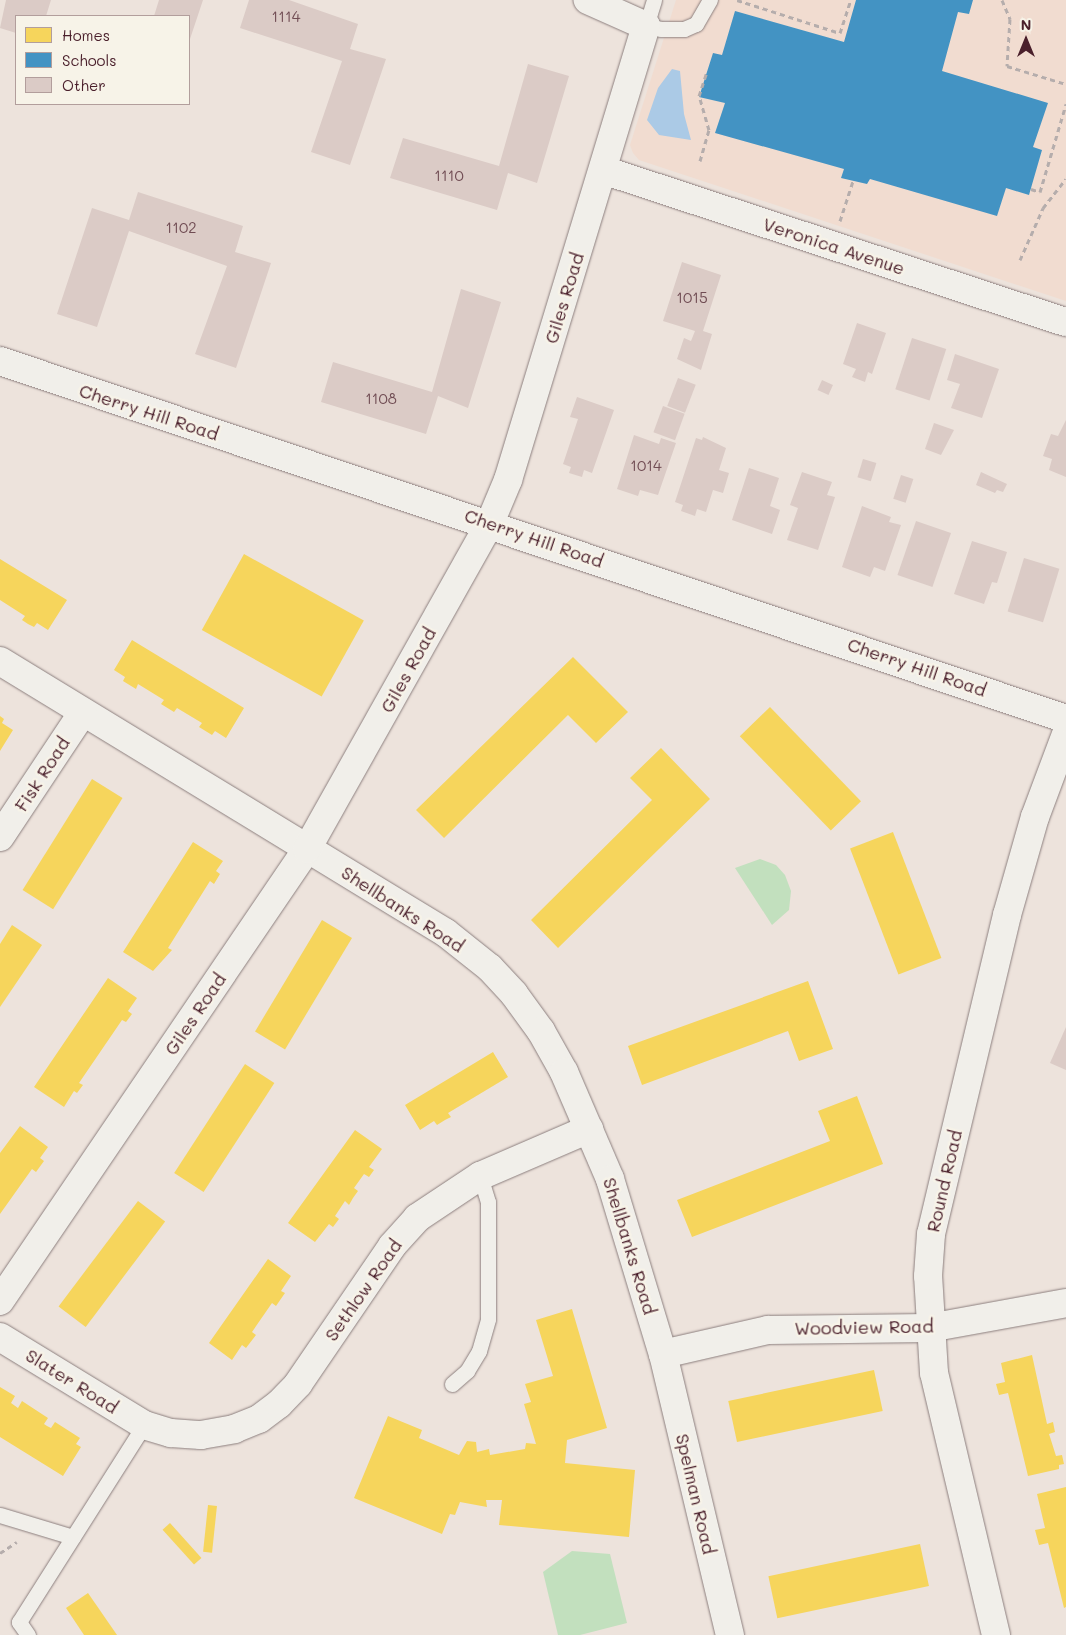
<!DOCTYPE html>
<style>
body{margin:0}
#map{position:relative;width:1066px;height:1635px;overflow:hidden;background:#ede3dc;font-family:Mali,sans-serif}
div>[style]{position:absolute}
[style*='--x']{left:calc(var(--x)*1px);top:calc(var(--y)*1px);width:calc(var(--w)*1px);rotate:calc(var(--a)*1deg)}
.built>*{inset:0;background:#f1dcd0}
.green>*{inset:0;background:#c2e0be}
.water>*{inset:0;background:#abcae6}
.homes>*{inset:0;background:#f6d55c;transform-origin:0 0}
.schools>*{inset:0;background:#4393c3}
.building>*{inset:0;background:#dbcbc6;transform-origin:0 0}
.path>*{height:3px;margin-top:-1.5px;transform-origin:0;background:repeating-linear-gradient(90deg,#b5adac 0 5px,transparent 0 9px)}
.roads{filter:drop-shadow(0 0 1px #8c7f7e) drop-shadow(0 0 1px #8c7f7e)}
.lane>*{height:15px;margin:-7.5px;padding:0 7.5px;transform-origin:7.5px;border-radius:7.5px;background:#f1efea}
.street>*{height:28px;margin:-14px;padding:0 14px;transform-origin:14px;border-radius:14px;background:#f1efea}
.secondary>*{height:28px;margin:-14px;padding:0 14px;transform-origin:14px;border-radius:14px;background:#f1efea}
span{translate:-50% -50%;white-space:nowrap;text-align:center;line-height:1.15;-webkit-text-stroke:5px #f7f3e8;paint-order:stroke}
.number-label{font-size:15px;color:#704c53}
.number-label span{-webkit-text-stroke-width:0}
.street-label{font-size:18px;color:#4a1f2b}
.legend{position:absolute;left:15px;top:15px;width:175px;height:90px;box-sizing:border-box;background:#f7f3e8;border:1px solid #b29e9c;margin:0;padding:6px 9px;list-style:none;font-size:15px;color:#4a1f2b}
.legend li{display:flex;align-items:center;gap:10px;height:25px}
.legend b{width:25px;border:1px solid #b29e9c}
.north{position:absolute;left:1001px;top:15px;width:50px;height:50px;-webkit-text-stroke:4px #f7f3e8;paint-order:stroke;rotate:0deg;font-size:14px;font-weight:700;line-height:20px;text-align:center;color:#4a1f2b}
.north::after{content:'';display:block;margin:auto;width:18px;height:22px;background:#4a1f2b;clip-path:polygon(50% 0,100% 100%,50% 72%,0 100%)}
</style>
<div id="map">
<div class="built">
<div style="clip-path:polygon(676px 0,1066px 0,1066px 301px,639px 160px,633px 153px,630px 145px)"></div>
</div>
<div class="green">
<div style="clip-path:polygon(760px 859px,776px 865px,785px 875px,791px 891px,789px 910px,772px 925px,735px 868px)"></div>
<div style="clip-path:polygon(572px 1551px,610px 1554px,627px 1623px,580px 1635px,558px 1635px,543px 1572px)"></div>
</div>
<div class="water">
<div style="clip-path:polygon(672px 69px,680px 71px,684px 114px,691px 140px,659px 135px,647px 120px,658px 88px)"></div>
</div>
<div class="homes">
<div style="left:244px;top:554px;width:137px;height:87px;rotate:29deg"></div>
<div style="clip-path:polygon(0 559px,67px 600px,48px 630px,37px 623px,34px 627px,28px 624px,22px 620px,25px 616px,0 600px)"></div>
<div style="clip-path:polygon(132px 640px,244px 708px,226px 738px,215px 731px,212px 735px,199px 727px,202px 723px,177px 708px,174px 712px,161px 704px,164px 700px,138px 684px,136px 689px,123px 681px,125px 677px,114px 670px)"></div>
<div style="clip-path:polygon(573px 657px,628px 712px,596px 743px,568px 715px,444px 838px,416px 810px)"></div>
<div style="left:770px;top:707px;width:131px;height:42px;rotate:46deg"></div>
<div style="clip-path:polygon(0 716px,4px 719px,2px 723px,13px 730px,0 751px)"></div>
<div style="clip-path:polygon(661px 748px,710px 799px,558px 948px,531px 920px,652px 800px,630px 778px)"></div>
<div style="left:92px;top:779px;width:36px;height:131px;rotate:32deg"></div>
<div style="left:893px;top:832px;width:135px;height:46px;rotate:69deg"></div>
<div style="clip-path:polygon(193px 842px,223px 861px,216px 871px,220px 874px,214px 884px,210px 881px,168px 948px,172px 950px,153px 971px,123px 952px)"></div>
<div style="left:322px;top:920px;width:35px;height:130px;rotate:31deg"></div>
<div style="clip-path:polygon(12px 925px,42px 945px,0 1007px,0 944px)"></div>
<div style="clip-path:polygon(108px 978px,137px 998px,128px 1011px,132px 1014px,126px 1022px,122px 1020px,79px 1083px,83px 1085px,77px 1093px,74px 1091px,64px 1107px,34px 1087px)"></div>
<div style="clip-path:polygon(808px 981px,833px 1049px,799px 1061px,788px 1031px,642px 1085px,628px 1046px)"></div>
<div style="clip-path:polygon(493px 1052px,508px 1077px,448px 1113px,451px 1117px,445px 1120px,437px 1125px,434px 1121px,420px 1130px,405px 1105px)"></div>
<div style="left:245px;top:1064px;width:35px;height:130px;rotate:33deg"></div>
<div style="clip-path:polygon(857px 1096px,883px 1164px,692px 1237px,677px 1200px,830px 1141px,818px 1111px)"></div>
<div style="clip-path:polygon(20px 1126px,48px 1147px,40px 1158px,44px 1161px,36px 1172px,32px 1169px,0 1214px,0 1153px)"></div>
<div style="clip-path:polygon(355px 1130px,382px 1149px,369px 1167px,374px 1170px,369px 1177px,364px 1174px,354px 1188px,358px 1191px,353px 1198px,349px 1205px,345px 1201px,335px 1216px,339px 1219px,333px 1227px,329px 1224px,315px 1242px,288px 1223px)"></div>
<div style="left:138px;top:1201px;width:34px;height:132px;rotate:37deg"></div>
<div style="clip-path:polygon(268px 1259px,291px 1276px,281px 1291px,285px 1293px,276px 1306px,272px 1303px,252px 1332px,256px 1335px,246px 1348px,242px 1345px,232px 1360px,209px 1343px)"></div>
<div style="clip-path:polygon(572px 1309px,607px 1428px,567px 1440px,565px 1463px,635px 1470px,629px 1537px,499px 1525px,502px 1500px,486px 1500px,487px 1507px,460px 1502px,455px 1515px,450px 1514px,442px 1534px,354px 1498px,388px 1416px,422px 1430px,419px 1438px,459px 1455px,467px 1441px,476px 1442px,477px 1452px,489px 1449px,490px 1455px,525px 1449px,526px 1443px,536px 1444px,524px 1404px,531px 1402px,525px 1384px,553px 1376px,536px 1320px)"></div>
<div style="clip-path:polygon(1032px 1355px,1047px 1424px,1053px 1422px,1055px 1432px,1049px 1434px,1050px 1437px,1056px 1456px,1062px 1455px,1064px 1464px,1059px 1465px,1059px 1469px,1028px 1476px,1008px 1393px,999px 1395px,996px 1384px,1005px 1382px,1001px 1363px)"></div>
<div style="left:874px;top:1370px;width:42px;height:149px;rotate:78deg"></div>
<div style="clip-path:polygon(0 1387px,15px 1396px,11px 1403px,18px 1408px,22px 1401px,48px 1418px,44px 1424px,47px 1426px,51px 1428px,55px 1422px,80px 1438px,76px 1444px,81px 1447px,63px 1476px,0 1437px)"></div>
<div style="clip-path:polygon(1066px 1487px,1066px 1607px,1064px 1608px,1048px 1543px,1039px 1545px,1035px 1530px,1045px 1528px,1037px 1494px)"></div>
<div style="left:208px;top:1505px;width:9px;height:47px;rotate:6deg"></div>
<div style="left:170px;top:1523px;width:47px;height:10px;rotate:48deg"></div>
<div style="left:920px;top:1544px;width:43px;height:155px;rotate:78deg"></div>
<div style="clip-path:polygon(88px 1593px,117px 1635px,84px 1635px,66px 1608px)"></div>
</div>
<div class="schools">
<div style="clip-path:polygon(856px 0,973px 0,969px 14px,958px 12px,942px 71px,1048px 103px,1033px 147px,1042px 150px,1029px 195px,1006px 188px,997px 216px,870px 179px,867px 184px,841px 178px,844px 169px,715px 133px,725px 103px,699px 97px,713px 53px,722px 55px,735px 11px,844px 42px)"></div>
</div>
<div class="building">
<div style="clip-path:polygon(6px 0,51px 0,46px 16px,16px 16px,16px 33px,0 28px)"></div>
<div style="clip-path:polygon(159px 0,203px 0,189px 42px,189px 16px,154px 16px)"></div>
<div style="clip-path:polygon(249px 0,289px 0,358px 24px,350px 49px,386px 59px,350px 165px,311px 152px,342px 61px,240px 28px)"></div>
<div style="clip-path:polygon(528px 64px,569px 76px,537px 183px,508px 173px,497px 210px,390px 178px,403px 138px,499px 166px)"></div>
<div style="clip-path:polygon(138px 192px,243px 226px,235px 252px,271px 263px,236px 368px,195px 354px,227px 266px,129px 231px,97px 327px,57px 314px,92px 208px,129px 220px)"></div>
<div style="clip-path:polygon(682px 262px,721px 275px,703px 331px,712px 334px,701px 370px,677px 359px,684px 338px,691px 341px,695px 331px,663px 321px)"></div>
<div style="clip-path:polygon(461px 289px,501px 302px,468px 408px,438px 396px,426px 434px,321px 402px,333px 362px,432px 392px)"></div>
<div style="clip-path:polygon(857px 323px,886px 333px,872px 374px,868px 372px,865px 382px,852px 377px,856px 369px,843px 364px)"></div>
<div style="left:912px;top:338px;width:36px;height:54px;rotate:18deg"></div>
<div style="clip-path:polygon(955px 354px,999px 369px,982px 418px,951px 408px,960px 384px,947px 380px)"></div>
<div style="left:678px;top:378px;width:19px;height:30px;rotate:21deg"></div>
<div style="left:822px;top:380px;width:12px;height:11px;rotate:24deg"></div>
<div style="clip-path:polygon(577px 397px,614px 410px,592px 473px,584px 470px,582px 477px,569px 473px,571px 467px,563px 464px,578px 419px,570px 417px)"></div>
<div style="left:663px;top:406px;width:23px;height:28px;rotate:20deg"></div>
<div style="clip-path:polygon(1066px 420px,1066px 477px,1049px 470px,1052px 459px,1043px 456px,1051px 434px,1058px 436px)"></div>
<div style="clip-path:polygon(934px 423px,954px 430px,941px 455px,925px 449px)"></div>
<div style="clip-path:polygon(634px 435px,659px 444px,661px 438px,676px 443px,658px 495px,640px 490px,638px 496px,617px 489px)"></div>
<div style="clip-path:polygon(703px 437px,726px 448px,719px 470px,729px 473px,723px 493px,713px 490px,706px 512px,697px 509px,695px 516px,681px 511px,683px 505px,675px 502px,696px 438px,702px 440px)"></div>
<div style="left:863px;top:459px;width:14px;height:19px;rotate:17deg"></div>
<div style="clip-path:polygon(749px 468px,779px 478px,770px 506px,780px 510px,772px 534px,732px 520px)"></div>
<div style="clip-path:polygon(802px 472px,832px 482px,827px 495px,835px 497px,818px 550px,787px 540px,798px 508px,790px 505px)"></div>
<div style="clip-path:polygon(981px 472px,1007px 484px,1003px 492px,997px 490px,995px 493px,976px 485px)"></div>
<div style="left:901px;top:475px;width:13px;height:25px;rotate:18deg"></div>
<div style="clip-path:polygon(862px 506px,891px 517px,889px 522px,901px 525px,885px 571px,874px 567px,870px 577px,842px 567px)"></div>
<div style="left:916px;top:521px;width:37px;height:57px;rotate:19deg"></div>
<div style="clip-path:polygon(972px 541px,1007px 552px,997px 583px,992px 582px,984px 604px,954px 594px)"></div>
<div style="left:1024px;top:558px;width:37px;height:56px;rotate:17deg"></div>
<div style="clip-path:polygon(1066px 1027px,1066px 1070px,1050px 1063px)"></div>
</div>
<div class="path">
<div style="--x:737;--y:0;--w:108;--a:17.8"></div>
<div style="--x:840;--y:33;--w:35;--a:-72"></div>
<div style="--x:1002;--y:0;--w:21;--a:67"></div>
<div style="--x:1010;--y:19;--w:47;--a:93.7"></div>
<div style="--x:1007;--y:66;--w:62;--a:17"></div>
<div style="--x:700;--y:161;--w:32;--a:-74"></div>
<div style="--x:709;--y:130;--w:35;--a:-106"></div>
<div style="--x:699;--y:96;--w:26;--a:-72"></div>
<div style="--x:1031;--y:189;--w:9;--a:18"></div>
<div style="--x:1040;--y:192;--w:92;--a:-73.5"></div>
<div style="--x:840;--y:221;--w:42;--a:-72"></div>
<div style="--x:1020;--y:260;--w:57;--a:-66.1"></div>
<div style="--x:1043;--y:208;--w:37;--a:-52"></div>
<div style="--x:0;--y:1553;--w:20;--a:-33"></div>
</div>
<div class="roads">
<div class="lane">
<div style="--x:654;--y:0;--w:27;--a:107"></div>
<div style="--x:646;--y:26;--w:15;--a:11"></div>
<div style="--x:661;--y:29;--w:23;--a:0"></div>
<div style="--x:684;--y:29;--w:13;--a:-23"></div>
<div style="--x:696;--y:24;--w:28;--a:-60"></div>
<div style="--x:452;--y:1384;--w:20;--a:-41"></div>
<div style="--x:467;--y:1371;--w:23;--a:-59"></div>
<div style="--x:479;--y:1351;--w:33;--a:-74"></div>
<div style="--x:488;--y:1319;--w:117;--a:-90"></div>
<div style="--x:488;--y:1202;--w:27;--a:-107"></div>
<div style="--x:0;--y:1515;--w:76;--a:16.8"></div>
<div style="--x:28;--y:1635;--w:16;--a:-125"></div>
<div style="--x:19;--y:1622;--w:233;--a:-57.6"></div>
</div>
<div class="street">
<div style="--x:603;--y:170;--w:487;--a:18.2"></div>
<div style="--x:0;--y:661;--w:522;--a:31.38"></div>
<div style="--x:446;--y:933;--w:56;--a:38.5"></div>
<div style="--x:490;--y:968;--w:35;--a:47"></div>
<div style="--x:514;--y:994;--w:46;--a:53.9"></div>
<div style="--x:541;--y:1031;--w:47;--a:60.7"></div>
<div style="--x:564;--y:1072;--w:116;--a:66.7"></div>
<div style="--x:610;--y:1179;--w:183;--a:73.2"></div>
<div style="--x:663;--y:1354;--w:289;--a:76.6"></div>
<div style="--x:0;--y:837;--w:150;--a:-56.4"></div>
<div style="--x:0;--y:1301;--w:546;--a:-55.82"></div>
<div style="--x:307;--y:849;--w:374;--a:-60.7"></div>
<div style="--x:490;--y:523;--w:47;--a:-67.3"></div>
<div style="--x:508;--y:480;--w:475;--a:-73.1"></div>
<div style="--x:646;--y:26;--w:64;--a:-155.9"></div>
<div style="--x:0;--y:1337;--w:169;--a:31.4"></div>
<div style="--x:144;--y:1425;--w:28;--a:17"></div>
<div style="--x:171;--y:1433;--w:30;--a:4"></div>
<div style="--x:201;--y:1435;--w:34;--a:-10"></div>
<div style="--x:234;--y:1429;--w:27;--a:-22"></div>
<div style="--x:259;--y:1419;--w:25;--a:-37"></div>
<div style="--x:279;--y:1404;--w:28;--a:-46"></div>
<div style="--x:298;--y:1384;--w:167;--a:-55.7"></div>
<div style="--x:392;--y:1246;--w:38;--a:-48"></div>
<div style="--x:417;--y:1218;--w:76;--a:-33.7"></div>
<div style="--x:480;--y:1176;--w:119;--a:-23.3"></div>
<div style="--x:663;--y:1354;--w:108;--a:-12.9"></div>
<div style="--x:768;--y:1330;--w:161;--a:-0.7"></div>
<div style="--x:929;--y:1328;--w:139;--a:-10.3"></div>
<div style="--x:996;--y:1635;--w:269;--a:-103.3"></div>
<div style="--x:934;--y:1373;--w:97;--a:-93.5"></div>
<div style="--x:928;--y:1276;--w:42;--a:-85.9"></div>
<div style="--x:931;--y:1234;--w:328;--a:-76.6"></div>
<div style="--x:1007;--y:915;--w:102;--a:-74.1"></div>
<div style="--x:1035;--y:817;--w:89;--a:-69.5"></div>
</div>
<div class="secondary">
<div style="--x:0;--y:361;--w:1125;--a:18.56"></div>
</div>
</div>
<div class="number-label">
<span style="left:286px;top:17px">1114</span>
<span style="left:449px;top:176px">1110</span>
<span style="left:181px;top:228px">1102</span>
<span style="left:692px;top:298px">1015</span>
<span style="left:381px;top:399px">1108</span>
<span style="left:646px;top:466px">1014</span>
</div>
<div class="street-label">
<span style="left:834px;top:246px;rotate:18deg">Veronica Avenue</span>
<span style="left:564px;top:298px;rotate:-73deg">Giles Road</span>
<span style="left:149px;top:412px;rotate:18deg">Cherry Hill Road</span>
<span style="left:534px;top:538px;rotate:19deg">Cherry Hill Road</span>
<span style="left:917px;top:667px;rotate:19deg">Cherry Hill Road</span>
<span style="left:408px;top:670px;rotate:-61deg">Giles Road</span>
<span style="left:42px;top:774px;rotate:-57deg">Fisk Road</span>
<span style="left:403px;top:909px;rotate:33deg">Shellbanks Road</span>
<span style="left:195px;top:1014px;rotate:-56deg">Giles Road</span>
<span style="left:944px;top:1181px;rotate:-77deg">Round Road</span>
<span style="left:630px;top:1246px;rotate:73deg">Shellbanks Road</span>
<span style="left:363px;top:1290px;rotate:-55deg">Sethlow Road</span>
<span style="left:864px;top:1327px;rotate:-1deg">Woodview Road</span>
<span style="left:72px;top:1381px;rotate:32deg">Slater Road</span>
<span style="left:696px;top:1494px;rotate:77deg">Spelman Road</span>
</div>
<ul class="legend">
<li><b style="height:14px;background:#f6d55c"></b>Homes</li>
<li><b style="height:14px;background:#4393c3"></b>Schools</li>
<li><b style="height:14px;background:#dbcbc6"></b>Other</li>
</ul>
<div class="north">N</div>
</div>
